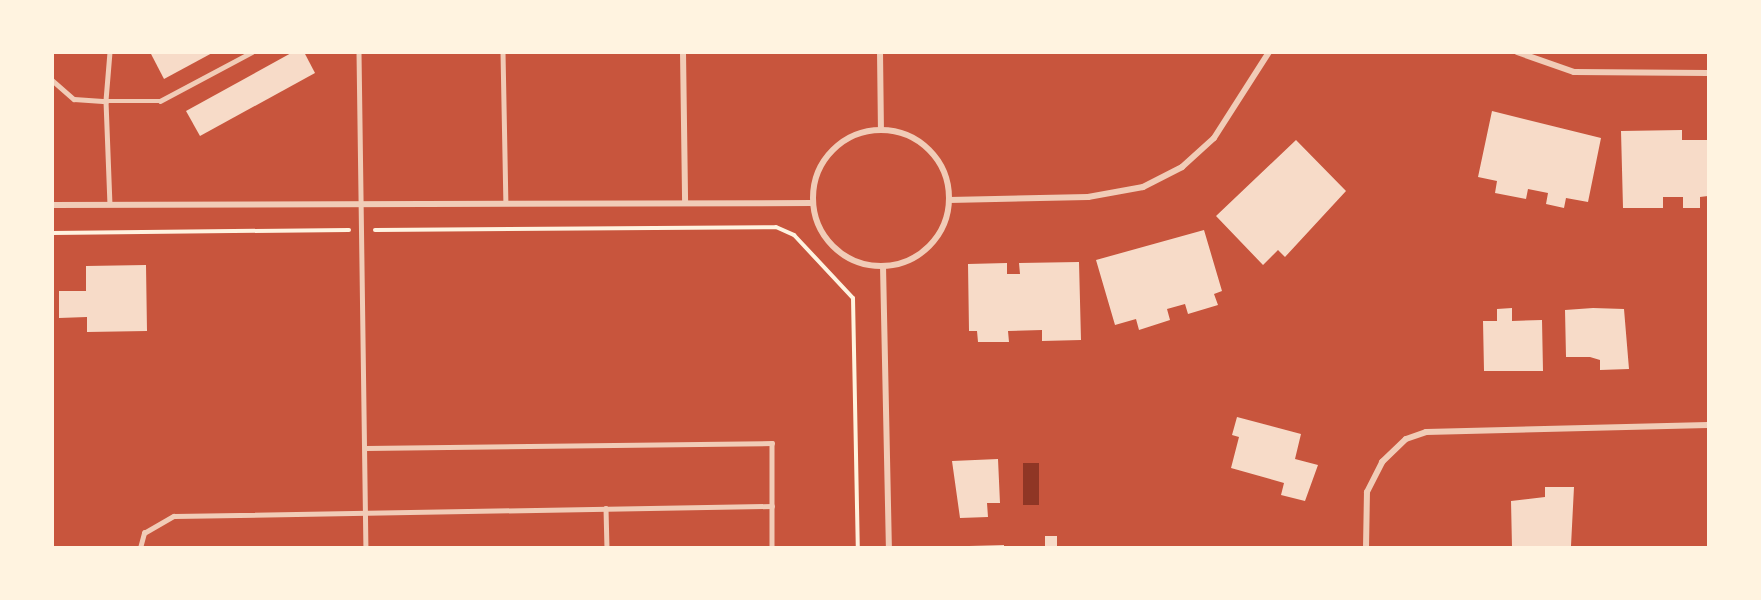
<!DOCTYPE html>
<style>
body{margin:0}
#map{position:relative;width:1761px;height:600px;overflow:hidden;background:#c8553d;font-family:Raleway,sans-serif}
div>[style]{position:absolute}
[style*='--x']{left:calc(var(--x)*1px);top:calc(var(--y)*1px);width:calc(var(--w)*1px);rotate:calc(var(--a)*1deg)}
.water>*{inset:0;background:#8f3625;transform-origin:0 0}
.building>*{inset:0;background:#f7dbc8;transform-origin:0 0}
.path>*{height:4px;margin:-2px;padding:0 2px;transform-origin:2px;border-radius:2px;background:#fff3e0}
.service>*{height:4.5px;margin:-2.25px;padding:0 2.25px;transform-origin:2.25px;border-radius:2.25px;background:#f1ccb7}
.minor>*{height:6px;margin:-3px;padding:0 3px;transform-origin:3px;border-radius:3px;background:#f1ccb7}
.minor>.ring{margin:-3px;padding:0;box-sizing:content-box;background:none;border:6px solid #f1ccb7;border-radius:50%}
span{translate:-50% -50%;white-space:nowrap;text-align:center;line-height:1.15;-webkit-text-stroke:6px #fff3e0;paint-order:stroke}
.frame{position:absolute;inset:0;border:54px solid #fff3e0;pointer-events:none}
</style>
<div id="map">
<div class="water">
<div style="left:1023px;top:463px;width:16px;height:42px"></div>
</div>
<div class="building">
<div style="clip-path:polygon(150px 52px,214px 52px,164px 79px)"></div>
<div style="clip-path:polygon(293px 52px,304px 52px,315px 73px,200px 136px,186px 111px)"></div>
<div style="clip-path:polygon(1492px 111px,1601px 138px,1588px 202px,1566px 198px,1564px 208px,1546px 204px,1548px 193px,1528px 189px,1526px 199px,1495px 193px,1497px 181px,1478px 177px)"></div>
<div style="clip-path:polygon(1682px 130px,1682px 140px,1708px 140px,1708px 196px,1700px 197px,1700px 208px,1683px 208px,1683px 197px,1663px 197px,1663px 208px,1623px 208px,1621px 131px)"></div>
<div style="clip-path:polygon(1296px 140px,1346px 191px,1285px 257px,1278px 250px,1263px 265px,1216px 216px)"></div>
<div style="clip-path:polygon(1204px 230px,1222px 291px,1214px 294px,1218px 305px,1188px 314px,1185px 304px,1167px 309px,1170px 320px,1139px 330px,1136px 319px,1115px 325px,1096px 260px)"></div>
<div style="clip-path:polygon(1079px 262px,1081px 340px,1042px 341px,1042px 330px,1008px 331px,1009px 342px,978px 342px,977px 331px,969px 331px,968px 264px,1007px 263px,1007px 274px,1020px 274px,1019px 263px)"></div>
<div style="clip-path:polygon(146px 265px,147px 331px,87px 332px,87px 317px,59px 318px,59px 291px,86px 291px,86px 266px)"></div>
<div style="clip-path:polygon(1512px 308px,1512px 321px,1542px 320px,1543px 371px,1484px 371px,1483px 321px,1497px 321px,1497px 309px)"></div>
<div style="clip-path:polygon(1593px 308px,1624px 309px,1629px 369px,1600px 370px,1600px 360px,1590px 357px,1566px 357px,1565px 310px)"></div>
<div style="clip-path:polygon(1237px 417px,1301px 434px,1295px 459px,1318px 465px,1305px 501px,1281px 495px,1284px 483px,1231px 468px,1239px 437px,1232px 435px)"></div>
<div style="clip-path:polygon(998px 459px,1000px 503px,987px 503px,988px 517px,960px 518px,952px 461px)"></div>
<div style="clip-path:polygon(1545px 487px,1574px 487px,1571px 546px,1512px 547px,1511px 501px,1545px 497px)"></div>
<div style="left:1045px;top:536px;width:12px;height:12px"></div>
<div style="clip-path:polygon(1004px 545px,1004px 548px,969px 548px,969px 546px)"></div>
</div>
<div class="path">
<div style="--x:375;--y:230;--w:401;--a:-0.4"></div>
<div style="--x:776;--y:227;--w:20;--a:24"></div>
<div style="--x:794;--y:235;--w:86;--a:46.9"></div>
<div style="--x:853;--y:298;--w:250;--a:88.9"></div>
<div style="--x:52;--y:233;--w:297;--a:-0.6"></div>
</div>
<div class="service">
<div style="--x:110;--y:52;--w:49;--a:94.7"></div>
<div style="--x:106;--y:101;--w:54;--a:0"></div>
<div style="--x:160;--y:101;--w:104;--a:-28"></div>
<div style="--x:359;--y:52;--w:496;--a:89.2"></div>
<div style="--x:503;--y:52;--w:151;--a:88.9"></div>
<div style="--x:52;--y:80;--w:29;--a:41"></div>
<div style="--x:74;--y:99;--w:32;--a:4"></div>
<div style="--x:106;--y:101;--w:103;--a:87.8"></div>
<div style="--x:366;--y:448;--w:406;--a:-0.7"></div>
<div style="--x:772;--y:443;--w:105;--a:90"></div>
<div style="--x:606;--y:508;--w:40;--a:88.6"></div>
<div style="--x:140;--y:548;--w:16;--a:-75"></div>
<div style="--x:144;--y:533;--w:34;--a:-30"></div>
<div style="--x:174;--y:516;--w:598;--a:-0.96"></div>
</div>
<div class="minor">
<div style="--x:683;--y:52;--w:149;--a:89.2"></div>
<div style="--x:880;--y:52;--w:78;--a:89.3"></div>
<div style="--x:1517;--y:52;--w:60;--a:19.3"></div>
<div style="--x:1574;--y:72;--w:134;--a:0.4"></div>
<div class="ring" style="left:813px;top:130px;width:130px;height:130px"></div>
<div style="--x:949;--y:200;--w:139;--a:-1.2"></div>
<div style="--x:1088;--y:197;--w:56;--a:-10.3"></div>
<div style="--x:1143;--y:187;--w:44;--a:-27.1"></div>
<div style="--x:1182;--y:167;--w:43;--a:-42.2"></div>
<div style="--x:1214;--y:138;--w:102;--a:-57.4"></div>
<div style="--x:52;--y:205;--w:761;--a:-0.15"></div>
<div style="--x:883;--y:266;--w:282;--a:88.8"></div>
<div style="--x:1366;--y:548;--w:56;--a:-89"></div>
<div style="--x:1367;--y:492;--w:34;--a:-63"></div>
<div style="--x:1382;--y:462;--w:33;--a:-44"></div>
<div style="--x:1406;--y:439;--w:21;--a:-19"></div>
<div style="--x:1426;--y:432;--w:282;--a:-1.4"></div>
</div>
<div class="frame"></div>
</div>
